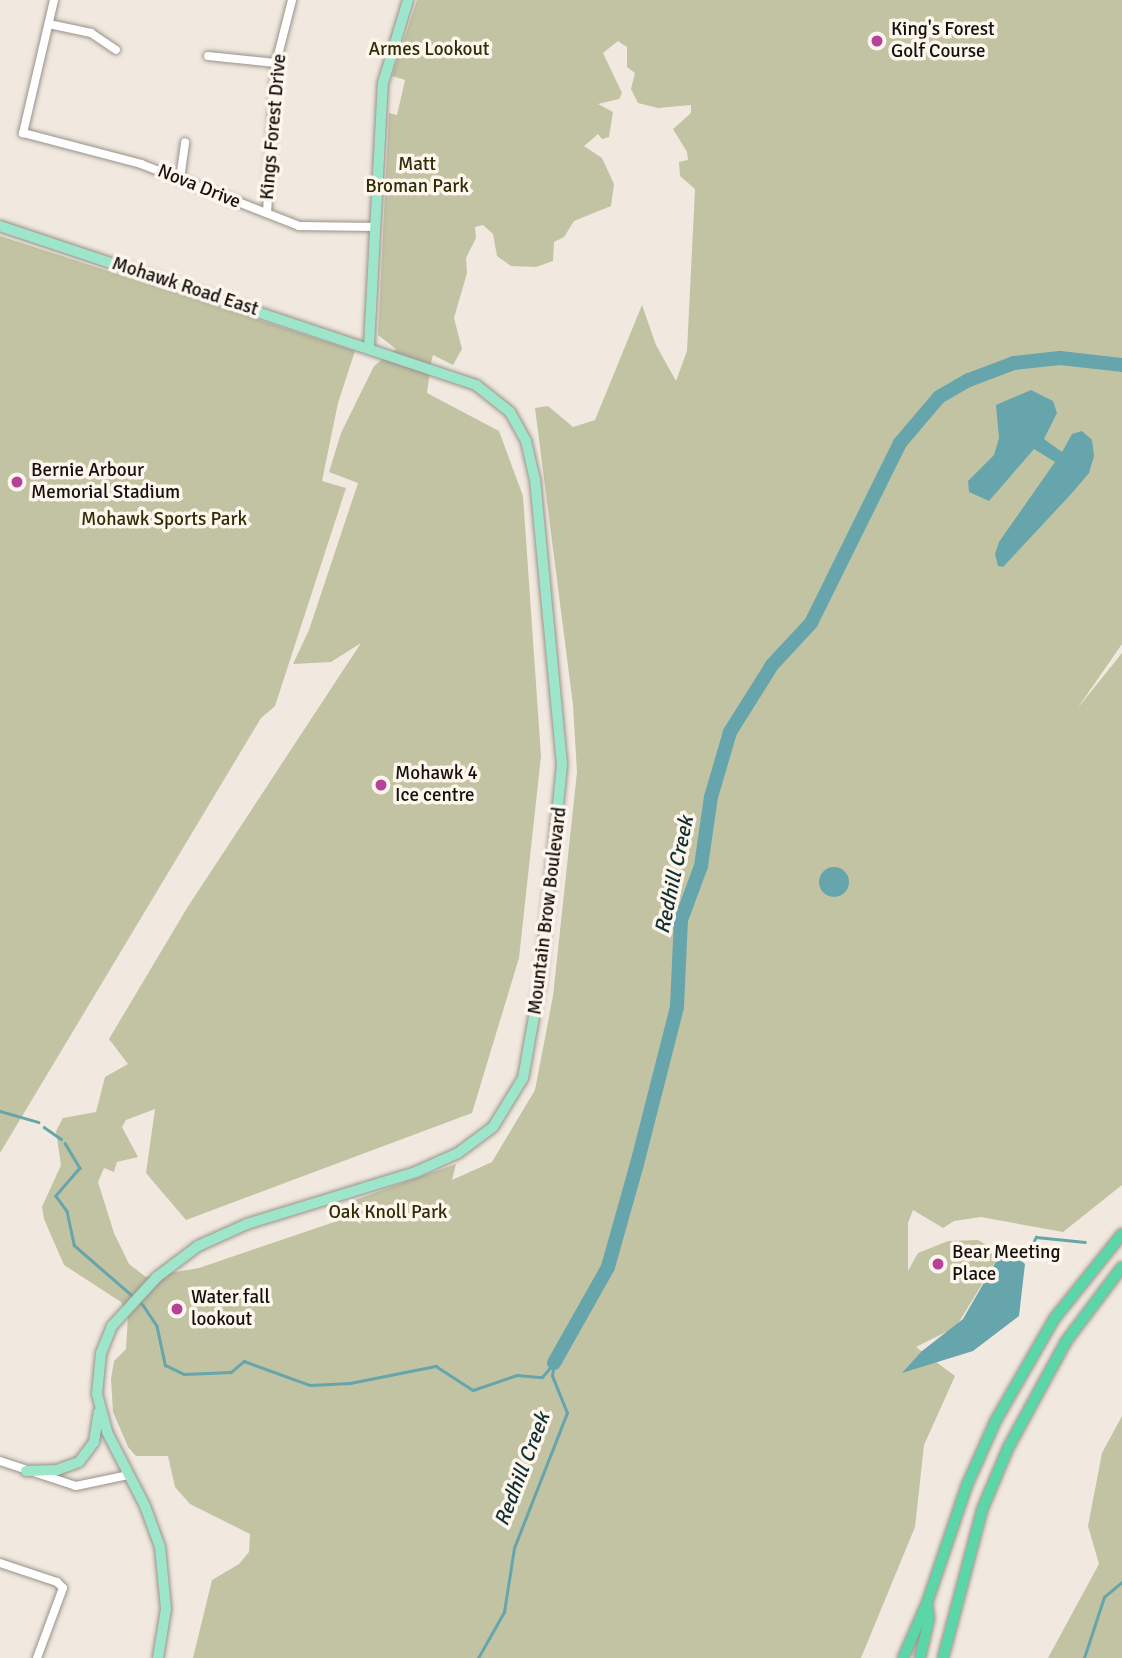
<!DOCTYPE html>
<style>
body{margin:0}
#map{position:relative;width:1122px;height:1658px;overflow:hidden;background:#f1e9df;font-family:Signika,sans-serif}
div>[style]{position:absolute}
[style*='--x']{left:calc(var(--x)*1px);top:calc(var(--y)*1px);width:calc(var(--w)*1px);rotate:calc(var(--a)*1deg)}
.green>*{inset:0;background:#c1c3a3}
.water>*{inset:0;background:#66a5ab}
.round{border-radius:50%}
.stream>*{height:2.5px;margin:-1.25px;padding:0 1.25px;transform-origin:1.25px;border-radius:1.25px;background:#66a5ab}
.river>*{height:14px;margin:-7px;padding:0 7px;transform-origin:7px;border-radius:7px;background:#66a5ab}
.roads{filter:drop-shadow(0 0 2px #999289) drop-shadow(0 0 2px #999289)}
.minor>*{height:8px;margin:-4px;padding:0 4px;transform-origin:4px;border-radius:4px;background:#fff}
.major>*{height:10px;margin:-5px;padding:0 5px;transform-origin:5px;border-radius:5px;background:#9de6cb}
.highway>*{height:10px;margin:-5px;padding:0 5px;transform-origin:5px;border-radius:5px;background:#5bd6a9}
.dots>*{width:19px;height:19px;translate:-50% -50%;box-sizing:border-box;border:4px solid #fef6ec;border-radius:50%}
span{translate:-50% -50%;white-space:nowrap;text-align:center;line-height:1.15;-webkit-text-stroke:7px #fef6ec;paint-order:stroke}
.poi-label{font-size:19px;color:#13100d}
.left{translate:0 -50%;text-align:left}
.park-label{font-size:19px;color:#2d2e07}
.street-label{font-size:19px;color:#13100d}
.water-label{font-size:21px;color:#0f3033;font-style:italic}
</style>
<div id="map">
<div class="green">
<div style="clip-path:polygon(evenodd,417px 0,1122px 0,1122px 644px,1077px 709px,1122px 653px,1122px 1185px,1063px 1232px,981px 1217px,954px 1221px,943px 1228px,913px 1210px,908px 1223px,908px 1271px,918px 1253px,948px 1241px,978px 1240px,1001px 1253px,956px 1327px,916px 1347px,955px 1376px,924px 1445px,915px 1527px,861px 1658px,193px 1658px,212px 1580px,239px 1564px,249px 1552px,250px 1534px,190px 1504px,175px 1487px,168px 1456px,136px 1456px,128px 1447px,113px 1412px,111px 1379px,114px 1361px,126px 1349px,128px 1316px,121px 1302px,64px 1265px,44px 1219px,42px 1207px,61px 1165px,56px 1131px,63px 1118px,96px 1112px,105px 1077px,128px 1064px,109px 1039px,187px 908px,361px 643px,331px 662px,293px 664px,309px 630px,358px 483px,329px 472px,341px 433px,374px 366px,396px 349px,378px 335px,389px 113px,397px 115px,405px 80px,392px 76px,417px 0,618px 41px,627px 47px,627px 67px,635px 73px,631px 89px,638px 103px,658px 108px,691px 105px,691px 113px,673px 129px,687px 152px,688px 160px,679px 162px,680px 176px,695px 189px,687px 351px,676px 381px,656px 345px,642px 305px,595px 420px,573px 427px,548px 406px,535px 408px,573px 705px,577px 772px,553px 996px,535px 1090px,492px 1162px,452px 1180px,456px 1164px,355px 1200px,361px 1224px,349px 1217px,199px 1268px,146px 1277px,129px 1264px,114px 1233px,98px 1182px,104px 1168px,114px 1172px,117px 1162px,138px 1157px,122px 1127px,126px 1120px,155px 1109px,146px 1173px,186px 1220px,472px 1113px,519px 958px,541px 756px,523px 496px,499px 431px,427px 393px,431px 363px,433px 355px,453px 365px,462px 349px,454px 318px,467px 273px,466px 258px,476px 238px,475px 227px,483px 225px,493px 234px,497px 256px,511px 266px,536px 267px,553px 261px,554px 242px,564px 237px,574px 221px,611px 206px,614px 184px,602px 158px,584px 146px,598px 134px,602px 139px,609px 137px,613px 112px,598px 104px,619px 99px,622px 93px,603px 53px,618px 41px)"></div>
<div style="clip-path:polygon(0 236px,355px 351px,338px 403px,322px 481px,346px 488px,275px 706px,261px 718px,0 1153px)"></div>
<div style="clip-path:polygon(1122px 1416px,1122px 1658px,1048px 1658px,1099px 1564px,1088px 1526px,1102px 1453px)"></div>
</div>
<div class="water">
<div style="clip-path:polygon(1031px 390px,1053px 401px,1057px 413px,1044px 439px,1062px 452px,1072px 434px,1082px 431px,1092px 440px,1094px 456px,1089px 473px,1072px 493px,1003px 567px,998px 566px,995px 554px,999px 542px,1055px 462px,1034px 449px,989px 501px,969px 492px,968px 481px,994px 455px,999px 438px,996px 405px)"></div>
<div class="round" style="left:819px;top:867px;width:30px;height:30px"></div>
<div style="clip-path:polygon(1005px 1246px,1025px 1264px,1019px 1316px,973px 1351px,902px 1373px,922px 1351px,963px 1319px)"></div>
</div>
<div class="stream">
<div style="--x:0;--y:1111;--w:40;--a:16"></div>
<div style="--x:44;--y:1127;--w:21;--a:35"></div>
<div style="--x:65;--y:1143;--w:29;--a:59"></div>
<div style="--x:80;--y:1168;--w:37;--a:131"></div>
<div style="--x:56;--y:1196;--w:19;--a:54"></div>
<div style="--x:67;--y:1211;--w:35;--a:78"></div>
<div style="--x:74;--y:1245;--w:91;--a:41"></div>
<div style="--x:143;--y:1305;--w:25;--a:56"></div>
<div style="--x:157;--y:1326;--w:40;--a:78"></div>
<div style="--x:165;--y:1365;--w:21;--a:25"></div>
<div style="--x:184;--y:1374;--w:47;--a:-2.4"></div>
<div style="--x:231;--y:1372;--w:17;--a:-40"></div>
<div style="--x:244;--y:1361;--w:70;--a:20"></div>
<div style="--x:310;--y:1385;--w:40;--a:-2.9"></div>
<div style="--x:350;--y:1383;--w:88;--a:-11.2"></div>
<div style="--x:436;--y:1366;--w:44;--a:33"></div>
<div style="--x:473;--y:1390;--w:46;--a:-18.8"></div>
<div style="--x:517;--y:1375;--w:25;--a:5"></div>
<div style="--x:542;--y:1377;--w:18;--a:-49"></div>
<div style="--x:1028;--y:1252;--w:17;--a:-62"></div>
<div style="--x:1036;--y:1237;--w:49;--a:5.8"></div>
<div style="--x:478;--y:1658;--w:53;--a:-60.5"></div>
<div style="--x:504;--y:1612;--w:65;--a:-81.1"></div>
<div style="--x:514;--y:1548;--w:145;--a:-68.6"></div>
<div style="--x:567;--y:1413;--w:40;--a:-112"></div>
<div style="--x:552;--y:1376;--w:12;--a:-81"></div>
<div style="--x:1084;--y:1658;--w:64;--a:-71.8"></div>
<div style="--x:1104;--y:1597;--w:23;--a:-40"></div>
</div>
<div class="river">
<div style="--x:554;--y:1363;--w:110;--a:-60.6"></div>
<div style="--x:608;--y:1267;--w:107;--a:-74.3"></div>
<div style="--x:637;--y:1164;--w:162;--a:-75.7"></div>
<div style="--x:677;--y:1007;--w:87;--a:-87.4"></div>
<div style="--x:681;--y:920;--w:58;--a:-69.7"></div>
<div style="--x:701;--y:866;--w:70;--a:-81.8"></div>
<div style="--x:711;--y:797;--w:68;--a:-73.7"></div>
<div style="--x:730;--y:732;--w:79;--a:-57.9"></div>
<div style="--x:772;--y:665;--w:57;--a:-47.1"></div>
<div style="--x:811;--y:623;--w:201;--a:-63.7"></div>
<div style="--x:900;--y:443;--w:60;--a:-49.7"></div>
<div style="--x:939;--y:397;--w:34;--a:-30"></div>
<div style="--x:969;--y:380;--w:48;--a:-20.7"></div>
<div style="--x:1014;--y:363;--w:46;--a:-6.2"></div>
<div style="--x:1060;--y:358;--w:62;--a:6.4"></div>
</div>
<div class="roads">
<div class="minor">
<div style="--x:54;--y:0;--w:137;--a:103.1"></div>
<div style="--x:23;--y:133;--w:122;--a:14.7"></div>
<div style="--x:141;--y:164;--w:170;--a:21.4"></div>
<div style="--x:299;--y:226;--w:77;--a:0.7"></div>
<div style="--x:49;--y:24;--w:43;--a:12.1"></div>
<div style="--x:91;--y:33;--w:30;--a:34"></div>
<div style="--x:208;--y:56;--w:68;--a:5.9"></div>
<div style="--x:180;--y:179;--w:37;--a:-82"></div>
<div style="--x:267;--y:213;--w:150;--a:-86.6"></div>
<div style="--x:276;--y:63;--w:65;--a:-75.7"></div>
<div style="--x:0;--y:1461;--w:80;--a:18.2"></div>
<div style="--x:76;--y:1486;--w:53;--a:-11.9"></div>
<div style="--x:0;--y:1563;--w:60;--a:18.4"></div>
<div style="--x:57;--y:1582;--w:8;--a:45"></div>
<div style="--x:63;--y:1588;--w:75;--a:110.4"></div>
</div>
<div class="major">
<div style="--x:0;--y:226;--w:502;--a:18.47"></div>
<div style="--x:476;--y:385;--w:43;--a:38.5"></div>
<div style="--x:510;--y:412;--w:33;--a:61"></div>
<div style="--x:526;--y:441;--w:39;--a:77"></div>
<div style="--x:535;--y:479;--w:287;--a:84.6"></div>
<div style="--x:562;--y:765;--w:219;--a:95.8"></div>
<div style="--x:540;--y:983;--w:97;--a:100.1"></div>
<div style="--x:523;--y:1078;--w:57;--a:121.5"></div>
<div style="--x:493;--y:1127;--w:44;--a:143.4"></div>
<div style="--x:458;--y:1153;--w:46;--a:155.7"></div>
<div style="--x:416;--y:1172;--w:177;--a:162.9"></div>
<div style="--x:247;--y:1224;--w:54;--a:155.8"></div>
<div style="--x:198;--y:1246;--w:51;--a:142.9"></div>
<div style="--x:157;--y:1277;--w:67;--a:132.6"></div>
<div style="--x:112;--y:1326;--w:29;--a:112"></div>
<div style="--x:101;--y:1353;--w:41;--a:95.6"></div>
<div style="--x:97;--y:1394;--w:39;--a:75"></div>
<div style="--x:107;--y:1432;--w:83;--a:62.8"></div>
<div style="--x:145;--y:1506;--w:44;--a:69.9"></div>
<div style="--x:160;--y:1547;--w:62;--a:84.5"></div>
<div style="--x:166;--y:1609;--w:50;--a:99.3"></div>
<div style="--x:369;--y:347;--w:264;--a:-87"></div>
<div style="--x:383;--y:83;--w:87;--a:-73.2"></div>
<div style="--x:26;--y:1471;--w:31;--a:-2"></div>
<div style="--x:57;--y:1470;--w:23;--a:-20"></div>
<div style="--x:79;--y:1462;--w:25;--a:-53"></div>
<div style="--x:94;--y:1442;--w:30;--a:-81"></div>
</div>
<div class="highway">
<div style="--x:903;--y:1658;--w:60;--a:-66.4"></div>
<div style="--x:920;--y:1658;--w:40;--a:-77"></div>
<div style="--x:929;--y:1619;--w:16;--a:-97"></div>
<div style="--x:927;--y:1603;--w:125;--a:-71.3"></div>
<div style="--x:967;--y:1485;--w:71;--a:-66"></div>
<div style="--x:996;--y:1420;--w:116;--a:-60.1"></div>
<div style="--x:1054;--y:1319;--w:109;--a:-51.3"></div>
<div style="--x:943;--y:1658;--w:153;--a:-75.2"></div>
<div style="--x:982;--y:1510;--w:67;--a:-67.2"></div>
<div style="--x:1008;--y:1448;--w:123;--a:-61.4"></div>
<div style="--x:1067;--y:1340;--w:91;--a:-53"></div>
</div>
</div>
<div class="dots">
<div style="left:877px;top:41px;background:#b54199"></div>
<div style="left:17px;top:482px;background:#b54199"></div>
<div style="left:381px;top:785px;background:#b54199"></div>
<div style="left:938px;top:1264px;background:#b54199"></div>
<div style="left:177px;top:1309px;background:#b54199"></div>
</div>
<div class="poi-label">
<span class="left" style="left:891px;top:41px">King's Forest<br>Golf Course</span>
<span class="left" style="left:31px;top:482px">Bernie Arbour<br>Memorial Stadium</span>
<span class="left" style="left:395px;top:785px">Mohawk 4<br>Ice centre</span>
<span class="left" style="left:952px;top:1264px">Bear Meeting<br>Place</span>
<span class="left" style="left:191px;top:1309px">Water fall<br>lookout</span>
</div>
<div class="park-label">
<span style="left:429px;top:50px">Armes Lookout</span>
<span style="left:417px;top:176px">Matt<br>Broman Park</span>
<span style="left:164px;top:520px">Mohawk Sports Park</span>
<span style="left:388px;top:1213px">Oak Knoll Park</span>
</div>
<div class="street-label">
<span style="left:274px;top:127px;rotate:-85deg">Kings Forest Drive</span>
<span style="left:199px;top:187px;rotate:22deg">Nova Drive</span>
<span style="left:185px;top:287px;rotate:18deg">Mohawk Road East</span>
<span style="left:548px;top:911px;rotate:-83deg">Mountain Brow Boulevard</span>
</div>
<div class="water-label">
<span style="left:674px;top:875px;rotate:-78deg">Redhill Creek</span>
<span style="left:522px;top:1469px;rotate:-69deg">Redhill Creek</span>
</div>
</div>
